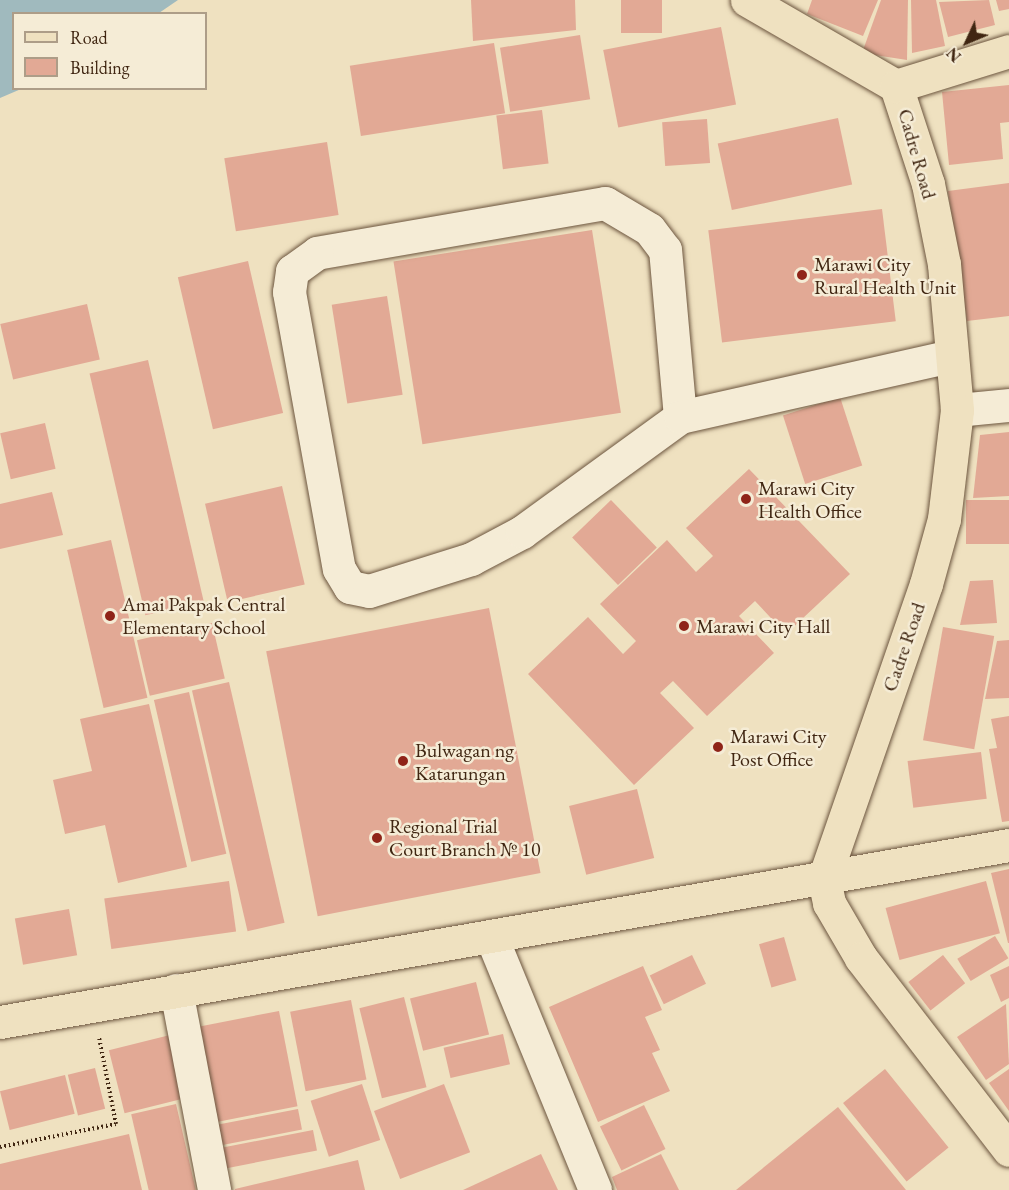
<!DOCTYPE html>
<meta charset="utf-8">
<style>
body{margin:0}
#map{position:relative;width:1009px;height:1190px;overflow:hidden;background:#efe1c0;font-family:"EB Garamond",serif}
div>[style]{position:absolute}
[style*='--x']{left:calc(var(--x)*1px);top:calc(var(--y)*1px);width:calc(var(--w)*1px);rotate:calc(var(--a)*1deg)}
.water>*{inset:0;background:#a0babe}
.building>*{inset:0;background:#e2a995;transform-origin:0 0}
.path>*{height:4px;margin-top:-2px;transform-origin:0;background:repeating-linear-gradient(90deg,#402612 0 1.5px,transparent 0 4.5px)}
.roads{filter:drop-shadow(0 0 2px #6c553e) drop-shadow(0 0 2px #6c553e)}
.minor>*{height:33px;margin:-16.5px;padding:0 16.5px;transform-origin:16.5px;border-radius:16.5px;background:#f5ecd6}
.major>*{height:33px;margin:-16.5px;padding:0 16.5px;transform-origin:16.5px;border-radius:16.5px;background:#efe1c0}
.dots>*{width:16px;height:16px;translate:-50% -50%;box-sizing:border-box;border:3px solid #f5ecd6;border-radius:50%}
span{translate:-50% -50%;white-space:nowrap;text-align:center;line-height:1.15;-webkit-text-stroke:5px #f5ecd6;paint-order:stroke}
.street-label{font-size:20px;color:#402612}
.poi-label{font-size:20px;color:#402612}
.left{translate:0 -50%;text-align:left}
.legend{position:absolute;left:12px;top:12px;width:195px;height:78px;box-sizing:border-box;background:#f5ecd6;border:2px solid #ad9d88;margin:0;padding:8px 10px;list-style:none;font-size:18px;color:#402612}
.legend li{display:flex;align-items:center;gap:12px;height:30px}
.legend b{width:30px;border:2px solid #ad9d88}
.north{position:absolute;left:937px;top:12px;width:60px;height:60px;-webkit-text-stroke:4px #f5ecd6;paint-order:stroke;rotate:226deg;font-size:16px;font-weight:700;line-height:24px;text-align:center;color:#402612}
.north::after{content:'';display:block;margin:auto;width:21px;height:27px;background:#402612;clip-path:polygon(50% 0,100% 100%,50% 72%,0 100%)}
</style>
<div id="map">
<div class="water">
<div style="clip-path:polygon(0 0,178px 0,159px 13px,14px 14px,14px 88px,21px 89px,0 98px)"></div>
</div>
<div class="building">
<div style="clip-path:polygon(471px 0,575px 0,576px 30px,473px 41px)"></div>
<div style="left:621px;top:0;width:41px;height:33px"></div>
<div style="clip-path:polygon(812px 0,878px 0,863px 36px,807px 14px)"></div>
<div style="clip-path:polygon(881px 0,908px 0,907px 60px,862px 53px)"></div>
<div style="clip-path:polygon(911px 0,936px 0,945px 46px,912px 53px)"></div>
<div style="clip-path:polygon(989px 0,995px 25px,948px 37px,939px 2px)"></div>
<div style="clip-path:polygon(996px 0,1009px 0,1009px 9px,999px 11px)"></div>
<div style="left:721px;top:27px;width:79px;height:120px;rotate:79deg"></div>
<div style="left:580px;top:35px;width:65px;height:81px;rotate:81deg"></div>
<div style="left:494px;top:43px;width:71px;height:146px;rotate:81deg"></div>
<div style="clip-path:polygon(1009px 85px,1009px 122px,1000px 123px,1003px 159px,949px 165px,942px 92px)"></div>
<div style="left:542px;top:110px;width:54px;height:46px;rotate:83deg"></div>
<div style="left:838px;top:118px;width:68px;height:123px;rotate:78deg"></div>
<div style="left:707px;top:119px;width:44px;height:45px;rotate:86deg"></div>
<div style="left:327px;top:142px;width:74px;height:104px;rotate:81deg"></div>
<div style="clip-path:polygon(1009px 183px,1009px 316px,967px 321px,948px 191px)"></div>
<div style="left:882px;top:209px;width:113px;height:175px;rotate:83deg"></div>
<div style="left:592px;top:230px;width:185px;height:201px;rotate:81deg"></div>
<div style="left:248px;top:261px;width:156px;height:72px;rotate:77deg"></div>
<div style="left:387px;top:296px;width:100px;height:56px;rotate:81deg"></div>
<div style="left:87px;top:304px;width:57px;height:89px;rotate:77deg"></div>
<div style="left:148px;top:360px;width:248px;height:60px;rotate:77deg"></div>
<div style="left:840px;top:397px;width:72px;height:60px;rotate:72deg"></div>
<div style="left:45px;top:423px;width:47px;height:46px;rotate:77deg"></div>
<div style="clip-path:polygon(1009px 432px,1009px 496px,973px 498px,980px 435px)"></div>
<div style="clip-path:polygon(749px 469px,850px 574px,786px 634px,755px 601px,739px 616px,774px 653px,707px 716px,673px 681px,660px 693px,694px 728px,634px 785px,528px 674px,588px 617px,623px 654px,636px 641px,600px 604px,667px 540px,696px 572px,713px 556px,686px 528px)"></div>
<div style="left:282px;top:486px;width:101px;height:79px;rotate:77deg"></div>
<div style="clip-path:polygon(52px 492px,63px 535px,0 549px,0 504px)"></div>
<div style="left:611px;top:500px;width:66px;height:54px;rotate:46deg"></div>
<div style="left:1009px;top:500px;width:44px;height:43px;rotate:90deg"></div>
<div style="left:111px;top:540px;width:162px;height:45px;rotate:77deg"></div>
<div style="clip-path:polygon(993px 580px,997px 623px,960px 625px,970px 581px)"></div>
<div style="left:489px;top:608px;width:270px;height:227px;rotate:79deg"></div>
<div style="left:212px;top:623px;width:57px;height:77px;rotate:77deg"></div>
<div style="left:943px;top:627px;width:52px;height:115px;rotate:10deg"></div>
<div style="clip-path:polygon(1009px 640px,1009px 698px,985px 699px,997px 641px)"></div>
<div style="left:229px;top:682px;width:247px;height:38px;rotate:77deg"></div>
<div style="left:189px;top:692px;width:166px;height:36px;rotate:77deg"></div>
<div style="clip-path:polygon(149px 704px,187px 867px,118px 883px,105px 825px,65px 834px,53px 780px,92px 771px,80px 719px)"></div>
<div style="clip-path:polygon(1009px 716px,1009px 821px,1002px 822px,989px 749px,997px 748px,991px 719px)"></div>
<div style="left:981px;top:752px;width:47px;height:74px;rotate:83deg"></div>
<div style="left:637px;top:789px;width:71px;height:70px;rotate:76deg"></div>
<div style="clip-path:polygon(1009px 869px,1009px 943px,1008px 943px,991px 873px)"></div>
<div style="left:229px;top:881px;width:51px;height:126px;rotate:82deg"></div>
<div style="left:986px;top:881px;width:54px;height:104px;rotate:75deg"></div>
<div style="left:69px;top:909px;width:47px;height:55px;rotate:80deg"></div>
<div style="left:995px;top:936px;width:26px;height:44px;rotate:59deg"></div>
<div style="left:784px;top:937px;width:45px;height:26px;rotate:74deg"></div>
<div style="left:692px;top:955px;width:32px;height:47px;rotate:64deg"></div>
<div style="left:943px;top:955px;width:36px;height:44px;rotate:52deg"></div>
<div style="clip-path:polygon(643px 966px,662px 1010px,645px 1017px,660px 1050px,652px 1053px,670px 1091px,598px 1122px,549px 1007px)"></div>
<div style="clip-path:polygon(1009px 966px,1009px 998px,1001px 1002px,990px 975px)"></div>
<div style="left:476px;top:982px;width:54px;height:68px;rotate:76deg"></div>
<div style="left:404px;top:997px;width:93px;height:46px;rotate:76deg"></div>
<div style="left:351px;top:1000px;width:81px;height:62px;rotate:79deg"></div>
<div style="clip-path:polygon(1006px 1004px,1009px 1064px,986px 1080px,957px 1037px)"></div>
<div style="left:279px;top:1011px;width:97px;height:86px;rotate:79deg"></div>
<div style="left:503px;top:1034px;width:31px;height:61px;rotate:77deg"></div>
<div style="left:170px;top:1035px;width:65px;height:63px;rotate:76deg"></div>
<div style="left:95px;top:1068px;width:42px;height:28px;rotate:76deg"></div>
<div style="left:885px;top:1069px;width:101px;height:54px;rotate:51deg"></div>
<div style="clip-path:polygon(1009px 1069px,1009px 1111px,989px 1083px)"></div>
<div style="left:65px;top:1075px;width:40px;height:67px;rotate:76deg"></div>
<div style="left:362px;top:1084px;width:59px;height:54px;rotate:72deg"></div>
<div style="left:444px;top:1084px;width:73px;height:75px;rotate:69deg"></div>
<div style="left:176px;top:1104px;width:88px;height:46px;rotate:77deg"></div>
<div style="left:644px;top:1105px;width:49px;height:49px;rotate:64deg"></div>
<div style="clip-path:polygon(838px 1107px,906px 1190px,736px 1190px)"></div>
<div style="left:298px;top:1109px;width:21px;height:85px;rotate:79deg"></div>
<div style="left:313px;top:1130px;width:21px;height:101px;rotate:79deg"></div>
<div style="clip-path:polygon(129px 1134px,142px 1190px,0 1190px,0 1164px)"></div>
<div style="clip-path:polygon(541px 1154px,558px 1190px,463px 1190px)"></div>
<div style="clip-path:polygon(661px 1154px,679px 1190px,617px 1190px,612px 1177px)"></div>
<div style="clip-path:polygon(358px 1160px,365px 1190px,235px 1190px,235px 1189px)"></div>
</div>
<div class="path">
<div style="--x:0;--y:1147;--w:118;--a:-11.2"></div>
<div style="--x:116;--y:1124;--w:89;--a:-101.1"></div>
</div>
<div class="roads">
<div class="minor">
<div style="--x:957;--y:410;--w:52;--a:-5.5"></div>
<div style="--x:680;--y:417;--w:168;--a:-95.1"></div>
<div style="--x:665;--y:250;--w:26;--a:-127"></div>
<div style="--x:649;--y:229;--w:51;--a:-149.4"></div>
<div style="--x:605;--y:203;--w:292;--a:170.2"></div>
<div style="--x:317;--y:253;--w:31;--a:144"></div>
<div style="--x:292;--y:271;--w:21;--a:98"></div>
<div style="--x:289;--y:292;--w:281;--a:79.8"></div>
<div style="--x:339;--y:569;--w:21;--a:59"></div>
<div style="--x:350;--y:587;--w:19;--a:12"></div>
<div style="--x:369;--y:591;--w:107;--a:-17.4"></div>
<div style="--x:471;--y:559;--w:58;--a:-27.9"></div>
<div style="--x:522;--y:532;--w:195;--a:-36"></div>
<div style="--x:680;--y:417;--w:278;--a:-12.7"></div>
<div style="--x:491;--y:936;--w:274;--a:67.7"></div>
<div style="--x:176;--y:990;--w:204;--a:79.2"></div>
</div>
<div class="major">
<div style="--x:747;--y:0;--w:172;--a:30"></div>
<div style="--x:896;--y:86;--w:103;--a:71.9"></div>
<div style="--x:928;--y:184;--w:82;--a:78.7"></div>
<div style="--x:944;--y:264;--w:147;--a:84.9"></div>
<div style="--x:957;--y:410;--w:110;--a:96.8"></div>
<div style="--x:944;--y:519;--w:67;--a:105.5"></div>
<div style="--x:926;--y:584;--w:312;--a:109.1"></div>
<div style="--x:824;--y:879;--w:25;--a:78"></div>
<div style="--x:829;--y:903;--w:64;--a:59.8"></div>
<div style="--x:861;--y:958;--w:242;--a:52.4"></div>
<div style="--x:896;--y:86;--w:118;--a:-17.2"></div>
<div style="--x:0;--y:1022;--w:1024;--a:-9.95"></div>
</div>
</div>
<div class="dots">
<div style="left:802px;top:275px;background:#8f2418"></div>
<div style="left:746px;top:499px;background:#8f2418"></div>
<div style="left:110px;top:616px;background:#8f2418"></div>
<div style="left:684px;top:626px;background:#8f2418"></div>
<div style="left:718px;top:747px;background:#8f2418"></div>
<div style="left:403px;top:761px;background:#8f2418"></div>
<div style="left:377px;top:838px;background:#8f2418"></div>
</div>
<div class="street-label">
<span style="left:917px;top:154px;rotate:74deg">Cadre Road</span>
<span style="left:904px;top:647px;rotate:-71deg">Cadre Road</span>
</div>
<div class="poi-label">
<span class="left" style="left:814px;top:276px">Marawi City<br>Rural Health Unit</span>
<span class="left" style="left:758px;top:500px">Marawi City<br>Health Office</span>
<span class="left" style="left:122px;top:616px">Amai Pakpak Central<br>Elementary School</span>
<span class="left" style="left:696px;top:626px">Marawi City Hall</span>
<span class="left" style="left:730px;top:748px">Marawi City<br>Post Office</span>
<span class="left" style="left:415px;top:762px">Bulwagan ng<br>Katarungan</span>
<span class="left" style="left:389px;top:838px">Regional Trial<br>Court Branch № 10</span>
</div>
<ul class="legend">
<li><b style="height:8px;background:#efe1c0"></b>Road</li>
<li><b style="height:16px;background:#e2a995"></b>Building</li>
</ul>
<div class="north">N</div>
</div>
